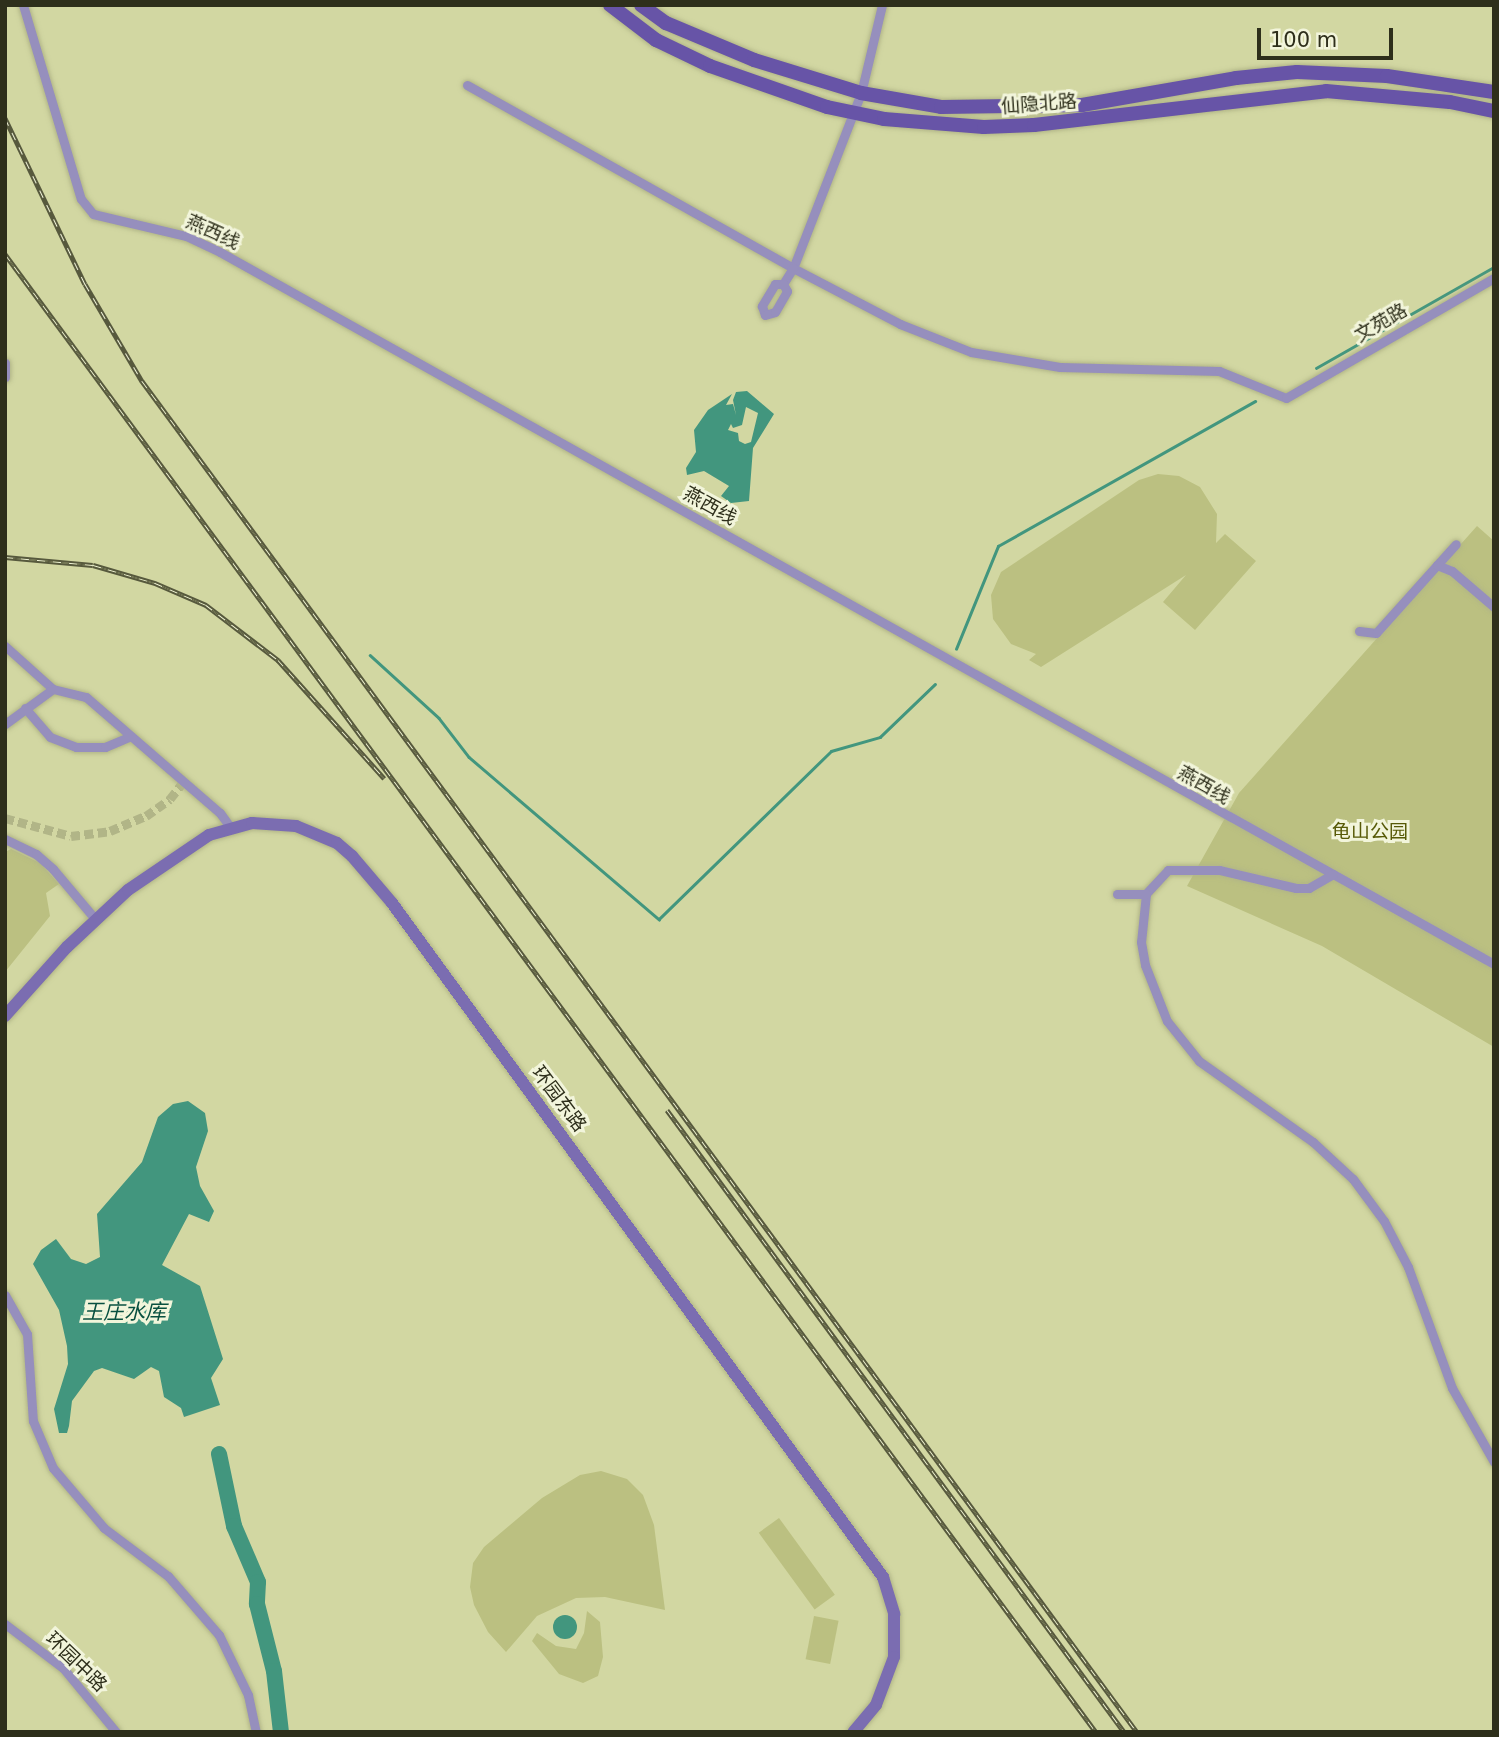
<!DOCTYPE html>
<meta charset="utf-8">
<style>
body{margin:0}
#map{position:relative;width:1499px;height:1737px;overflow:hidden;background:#d2d7a2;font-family:"DejaVu Sans","Noto Sans SC",sans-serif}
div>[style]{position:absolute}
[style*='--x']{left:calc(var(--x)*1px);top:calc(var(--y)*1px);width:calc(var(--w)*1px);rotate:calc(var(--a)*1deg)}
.green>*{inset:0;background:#bbc081;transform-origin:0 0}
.water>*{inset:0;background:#42967e}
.round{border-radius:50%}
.stream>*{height:2.5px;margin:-1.25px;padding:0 1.25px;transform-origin:1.25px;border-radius:1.25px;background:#42967e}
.river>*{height:16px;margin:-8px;padding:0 8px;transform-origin:8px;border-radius:8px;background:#42967e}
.street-tunnel>*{height:9px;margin-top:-4.5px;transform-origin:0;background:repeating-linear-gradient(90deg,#b1b587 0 9px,transparent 0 13.5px)}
.roads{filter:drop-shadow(0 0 2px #b1b587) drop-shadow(0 0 2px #b1b587)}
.street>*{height:9px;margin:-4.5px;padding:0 4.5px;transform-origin:4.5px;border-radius:4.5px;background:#968fbd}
.secondary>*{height:12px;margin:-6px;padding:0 6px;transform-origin:6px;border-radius:6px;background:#7b6db1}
.primary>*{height:14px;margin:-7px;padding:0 7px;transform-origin:7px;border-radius:7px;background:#6754a7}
.rail>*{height:5px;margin-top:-2.5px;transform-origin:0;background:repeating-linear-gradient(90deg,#f2f5db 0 8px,#57593d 0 16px);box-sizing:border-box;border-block:2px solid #57593d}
span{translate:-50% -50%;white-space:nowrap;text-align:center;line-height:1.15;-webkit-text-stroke:6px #f2f5db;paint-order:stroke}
.street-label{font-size:19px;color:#2e2f1b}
.park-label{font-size:19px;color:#575a07}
.water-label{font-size:21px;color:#085040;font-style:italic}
.frame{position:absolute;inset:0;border:7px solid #2e2f1b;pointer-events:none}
.scale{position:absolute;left:1257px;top:28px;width:136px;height:32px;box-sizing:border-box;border:4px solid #2e2f1b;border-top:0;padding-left:9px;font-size:21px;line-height:24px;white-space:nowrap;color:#2e2f1b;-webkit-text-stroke:5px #f2f5db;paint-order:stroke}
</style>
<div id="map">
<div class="green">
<div style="clip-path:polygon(1158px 474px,1179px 476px,1200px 487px,1217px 514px,1216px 543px,1225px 534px,1256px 561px,1195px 630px,1163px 602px,1186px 575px,1041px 667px,1029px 660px,1036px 654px,1011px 644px,993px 619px,991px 595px,1001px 572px,1139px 480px)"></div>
<div style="clip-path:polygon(1477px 526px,1494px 541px,1494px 1047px,1322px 946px,1187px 886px,1239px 793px)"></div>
<div style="clip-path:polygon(11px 849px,40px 863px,59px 884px,46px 893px,50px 916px,5px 972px,5px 852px)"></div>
<div style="clip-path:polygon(601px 1471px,627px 1479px,643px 1495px,654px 1525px,665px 1610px,605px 1597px,576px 1598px,537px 1616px,506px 1652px,488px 1632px,474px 1605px,470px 1587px,473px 1563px,484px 1547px,542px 1498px,580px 1475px)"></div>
<div style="left:779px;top:1518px;width:95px;height:25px;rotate:54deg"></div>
<div style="clip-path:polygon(587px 1611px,600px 1622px,603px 1657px,598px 1676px,583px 1683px,559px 1674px,532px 1641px,537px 1633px,556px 1646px,576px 1649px,584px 1633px)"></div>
<div style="left:814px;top:1616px;width:25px;height:44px;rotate:11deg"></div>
</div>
<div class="water">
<div style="clip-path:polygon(evenodd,747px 391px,774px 414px,753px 448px,749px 501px,731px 503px,721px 496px,729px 486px,704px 471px,687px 475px,686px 468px,696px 452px,694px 430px,708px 410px,732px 394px,726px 405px,733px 404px,736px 415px,733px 400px,736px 392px,747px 391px,746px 407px,758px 413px,751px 442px,745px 444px,739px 441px,738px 433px,728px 430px,731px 424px,733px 428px,742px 425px,746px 407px)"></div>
<div style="clip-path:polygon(188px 1101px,205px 1113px,208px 1131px,196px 1167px,200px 1186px,214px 1211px,209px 1222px,189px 1214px,162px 1265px,200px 1286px,223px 1359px,211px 1378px,220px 1405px,184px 1417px,181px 1408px,164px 1397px,159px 1371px,151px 1367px,134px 1379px,102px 1368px,94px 1371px,72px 1401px,69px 1426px,67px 1433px,59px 1433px,54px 1409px,68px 1364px,67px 1346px,59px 1310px,33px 1264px,41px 1250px,56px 1239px,71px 1259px,86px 1264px,100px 1257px,97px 1214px,142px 1162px,158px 1117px,173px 1104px)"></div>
<div class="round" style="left:553px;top:1615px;width:24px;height:24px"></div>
</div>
<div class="stream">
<div style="--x:1316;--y:368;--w:205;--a:-29.6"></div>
<div style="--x:956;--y:649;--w:111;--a:-67.8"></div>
<div style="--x:998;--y:546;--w:295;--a:-29.4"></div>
<div style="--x:370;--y:655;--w:93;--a:42.4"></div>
<div style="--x:439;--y:718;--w:49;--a:52.4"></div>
<div style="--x:469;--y:757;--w:250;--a:40.5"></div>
<div style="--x:659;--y:919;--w:240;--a:-44.3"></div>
<div style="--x:831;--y:751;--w:51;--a:-15.9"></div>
<div style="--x:880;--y:737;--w:76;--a:-43.9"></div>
</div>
<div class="river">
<div style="--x:219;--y:1454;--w:74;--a:78.2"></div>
<div style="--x:234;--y:1526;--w:61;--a:66.8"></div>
<div style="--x:258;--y:1582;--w:22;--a:93"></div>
<div style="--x:257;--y:1604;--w:69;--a:75.8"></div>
<div style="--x:274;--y:1671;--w:61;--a:83.5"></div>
</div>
<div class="street-tunnel">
<div style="--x:5;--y:818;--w:68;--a:15.3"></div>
<div style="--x:71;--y:836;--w:39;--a:-7"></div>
<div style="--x:110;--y:831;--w:39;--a:-23"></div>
<div style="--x:146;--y:816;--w:29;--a:-35"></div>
<div style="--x:170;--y:799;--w:23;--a:-52"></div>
</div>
<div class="roads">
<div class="street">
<div style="--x:23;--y:5;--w:202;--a:73.4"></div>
<div style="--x:81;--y:199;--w:19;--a:51"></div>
<div style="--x:93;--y:214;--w:96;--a:13.3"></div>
<div style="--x:186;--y:236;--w:38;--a:25"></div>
<div style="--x:220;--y:252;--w:1459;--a:29.2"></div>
<div style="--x:882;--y:5;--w:90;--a:103.4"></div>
<div style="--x:861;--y:93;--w:188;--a:111.2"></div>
<div style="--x:793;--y:268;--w:121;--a:27.6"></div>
<div style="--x:900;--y:324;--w:76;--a:21.5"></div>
<div style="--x:971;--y:352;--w:90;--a:9.6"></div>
<div style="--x:1060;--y:367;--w:159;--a:1.4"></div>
<div style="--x:1219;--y:371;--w:72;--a:21.9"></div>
<div style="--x:1286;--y:398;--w:240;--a:-30"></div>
<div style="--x:467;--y:85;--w:374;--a:29.3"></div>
<div style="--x:793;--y:268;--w:19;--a:122"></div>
<div style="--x:783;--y:284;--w:8;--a:180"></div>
<div style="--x:775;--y:284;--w:26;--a:121"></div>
<div style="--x:762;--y:306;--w:9;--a:72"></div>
<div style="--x:765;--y:315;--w:10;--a:-17"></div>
<div style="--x:775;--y:312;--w:24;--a:-60"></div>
<div style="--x:787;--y:291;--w:8;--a:-120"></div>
<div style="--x:5;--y:363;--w:14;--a:90"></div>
<div style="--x:1437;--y:565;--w:28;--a:-48"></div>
<div style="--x:1359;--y:631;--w:17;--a:7"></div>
<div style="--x:1376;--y:633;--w:91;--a:-48.1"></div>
<div style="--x:1437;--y:565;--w:16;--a:22"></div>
<div style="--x:1452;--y:571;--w:55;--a:40.6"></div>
<div style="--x:5;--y:646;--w:64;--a:41.9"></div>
<div style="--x:25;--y:708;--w:38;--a:49"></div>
<div style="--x:50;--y:737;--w:28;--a:21"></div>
<div style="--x:76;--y:747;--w:29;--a:0"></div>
<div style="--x:105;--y:747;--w:28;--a:-23"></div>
<div style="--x:5;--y:724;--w:59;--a:-36.1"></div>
<div style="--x:53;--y:689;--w:34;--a:14"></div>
<div style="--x:86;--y:697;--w:177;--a:40.9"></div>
<div style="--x:220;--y:813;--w:17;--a:54"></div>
<div style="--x:5;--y:839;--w:34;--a:26"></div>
<div style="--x:36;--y:854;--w:23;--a:41"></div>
<div style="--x:53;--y:869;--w:67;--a:49.9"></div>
<div style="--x:1333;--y:874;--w:28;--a:150"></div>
<div style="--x:1309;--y:888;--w:13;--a:180"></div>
<div style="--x:1296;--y:888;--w:79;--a:-166.8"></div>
<div style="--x:1219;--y:870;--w:51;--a:180"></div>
<div style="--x:1168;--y:870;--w:33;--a:133"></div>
<div style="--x:1146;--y:894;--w:48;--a:95.9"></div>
<div style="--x:1141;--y:942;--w:23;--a:80"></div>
<div style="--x:1145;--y:965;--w:60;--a:68.6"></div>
<div style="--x:1167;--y:1021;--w:51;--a:51.3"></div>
<div style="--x:1199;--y:1061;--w:140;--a:35.4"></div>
<div style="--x:1313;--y:1142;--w:54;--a:42.8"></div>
<div style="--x:1353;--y:1179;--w:52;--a:53.6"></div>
<div style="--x:1384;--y:1221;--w:52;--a:62.4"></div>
<div style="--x:1408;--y:1267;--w:129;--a:70"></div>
<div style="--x:1452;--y:1388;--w:85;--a:60.4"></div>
<div style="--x:1117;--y:894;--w:29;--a:0"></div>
<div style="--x:5;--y:1295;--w:45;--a:60.6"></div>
<div style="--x:27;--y:1334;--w:87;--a:86.1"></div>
<div style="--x:33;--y:1421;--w:51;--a:66.9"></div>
<div style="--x:53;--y:1468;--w:79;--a:49.6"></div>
<div style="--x:104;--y:1528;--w:80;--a:36.9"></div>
<div style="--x:168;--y:1576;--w:78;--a:49.2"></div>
<div style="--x:219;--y:1635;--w:67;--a:64.2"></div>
<div style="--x:248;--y:1695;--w:38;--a:78"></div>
<div style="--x:5;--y:1624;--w:73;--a:37.2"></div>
<div style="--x:63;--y:1668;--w:83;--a:50.4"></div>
</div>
<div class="secondary">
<div style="--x:5;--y:1016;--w:93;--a:-48.1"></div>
<div style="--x:67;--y:947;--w:83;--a:-43.1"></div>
<div style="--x:128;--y:890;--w:98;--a:-34.2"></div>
<div style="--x:209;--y:835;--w:45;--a:-15.6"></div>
<div style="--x:252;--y:823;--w:44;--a:3.9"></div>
<div style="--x:296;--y:826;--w:44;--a:22.5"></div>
<div style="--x:337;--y:843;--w:20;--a:41"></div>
<div style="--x:352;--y:856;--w:62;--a:49.6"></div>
<div style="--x:392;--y:903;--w:834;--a:53.93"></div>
<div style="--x:883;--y:1577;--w:39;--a:73"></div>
<div style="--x:894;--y:1614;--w:43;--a:90"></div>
<div style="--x:894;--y:1657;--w:51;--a:110.6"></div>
<div style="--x:876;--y:1705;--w:35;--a:130"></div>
</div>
<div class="primary">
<div style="--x:610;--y:5;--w:58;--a:37.3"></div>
<div style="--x:656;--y:40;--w:60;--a:25.7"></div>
<div style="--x:710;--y:66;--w:124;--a:19.3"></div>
<div style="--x:827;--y:107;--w:58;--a:11.9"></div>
<div style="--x:884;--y:119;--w:100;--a:4.6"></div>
<div style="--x:984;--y:127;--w:50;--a:-2.3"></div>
<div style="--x:1034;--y:125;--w:294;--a:-6.6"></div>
<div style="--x:1326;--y:91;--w:124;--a:5.1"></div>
<div style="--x:1450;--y:102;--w:45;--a:11.6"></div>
<div style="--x:641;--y:5;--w:31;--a:36"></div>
<div style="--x:666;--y:23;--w:95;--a:22.8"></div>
<div style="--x:754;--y:60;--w:112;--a:17.1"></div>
<div style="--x:861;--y:93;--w:81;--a:9.9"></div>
<div style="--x:941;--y:107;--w:141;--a:-0.8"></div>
<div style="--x:1082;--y:105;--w:156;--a:-9.9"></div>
<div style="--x:1236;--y:78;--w:61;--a:-5.6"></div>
<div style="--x:1297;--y:72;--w:90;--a:2.5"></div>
<div style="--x:1387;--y:76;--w:108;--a:8.5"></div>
</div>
</div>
<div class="rail">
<div style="--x:5;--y:118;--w:184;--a:64.3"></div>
<div style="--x:85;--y:284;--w:113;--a:59.6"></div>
<div style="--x:142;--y:381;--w:1678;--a:53.63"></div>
<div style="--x:5;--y:254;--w:1837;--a:53.57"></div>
<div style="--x:5;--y:557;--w:88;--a:5.2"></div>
<div style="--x:93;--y:565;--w:65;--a:16.2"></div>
<div style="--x:155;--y:583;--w:56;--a:23.3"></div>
<div style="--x:206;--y:605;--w:91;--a:37.4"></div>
<div style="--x:278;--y:660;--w:159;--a:48.1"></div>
<div style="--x:667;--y:1110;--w:772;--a:53.69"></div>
</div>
<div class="street-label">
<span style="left:1039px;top:104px;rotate:-4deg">仙隐北路</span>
<span style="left:213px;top:232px;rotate:24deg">燕西线</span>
<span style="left:1381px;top:323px;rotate:-30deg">文苑路</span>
<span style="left:710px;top:506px;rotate:29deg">燕西线</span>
<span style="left:1204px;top:785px;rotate:29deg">燕西线</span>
<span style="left:559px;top:1099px;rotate:53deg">环园东路</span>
<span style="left:76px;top:1662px;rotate:44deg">环园中路</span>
</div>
<div class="park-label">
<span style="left:1370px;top:832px">龟山公园</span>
</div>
<div class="water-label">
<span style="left:124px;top:1312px">王庄水库</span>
</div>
<div class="frame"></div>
<div class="scale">100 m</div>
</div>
